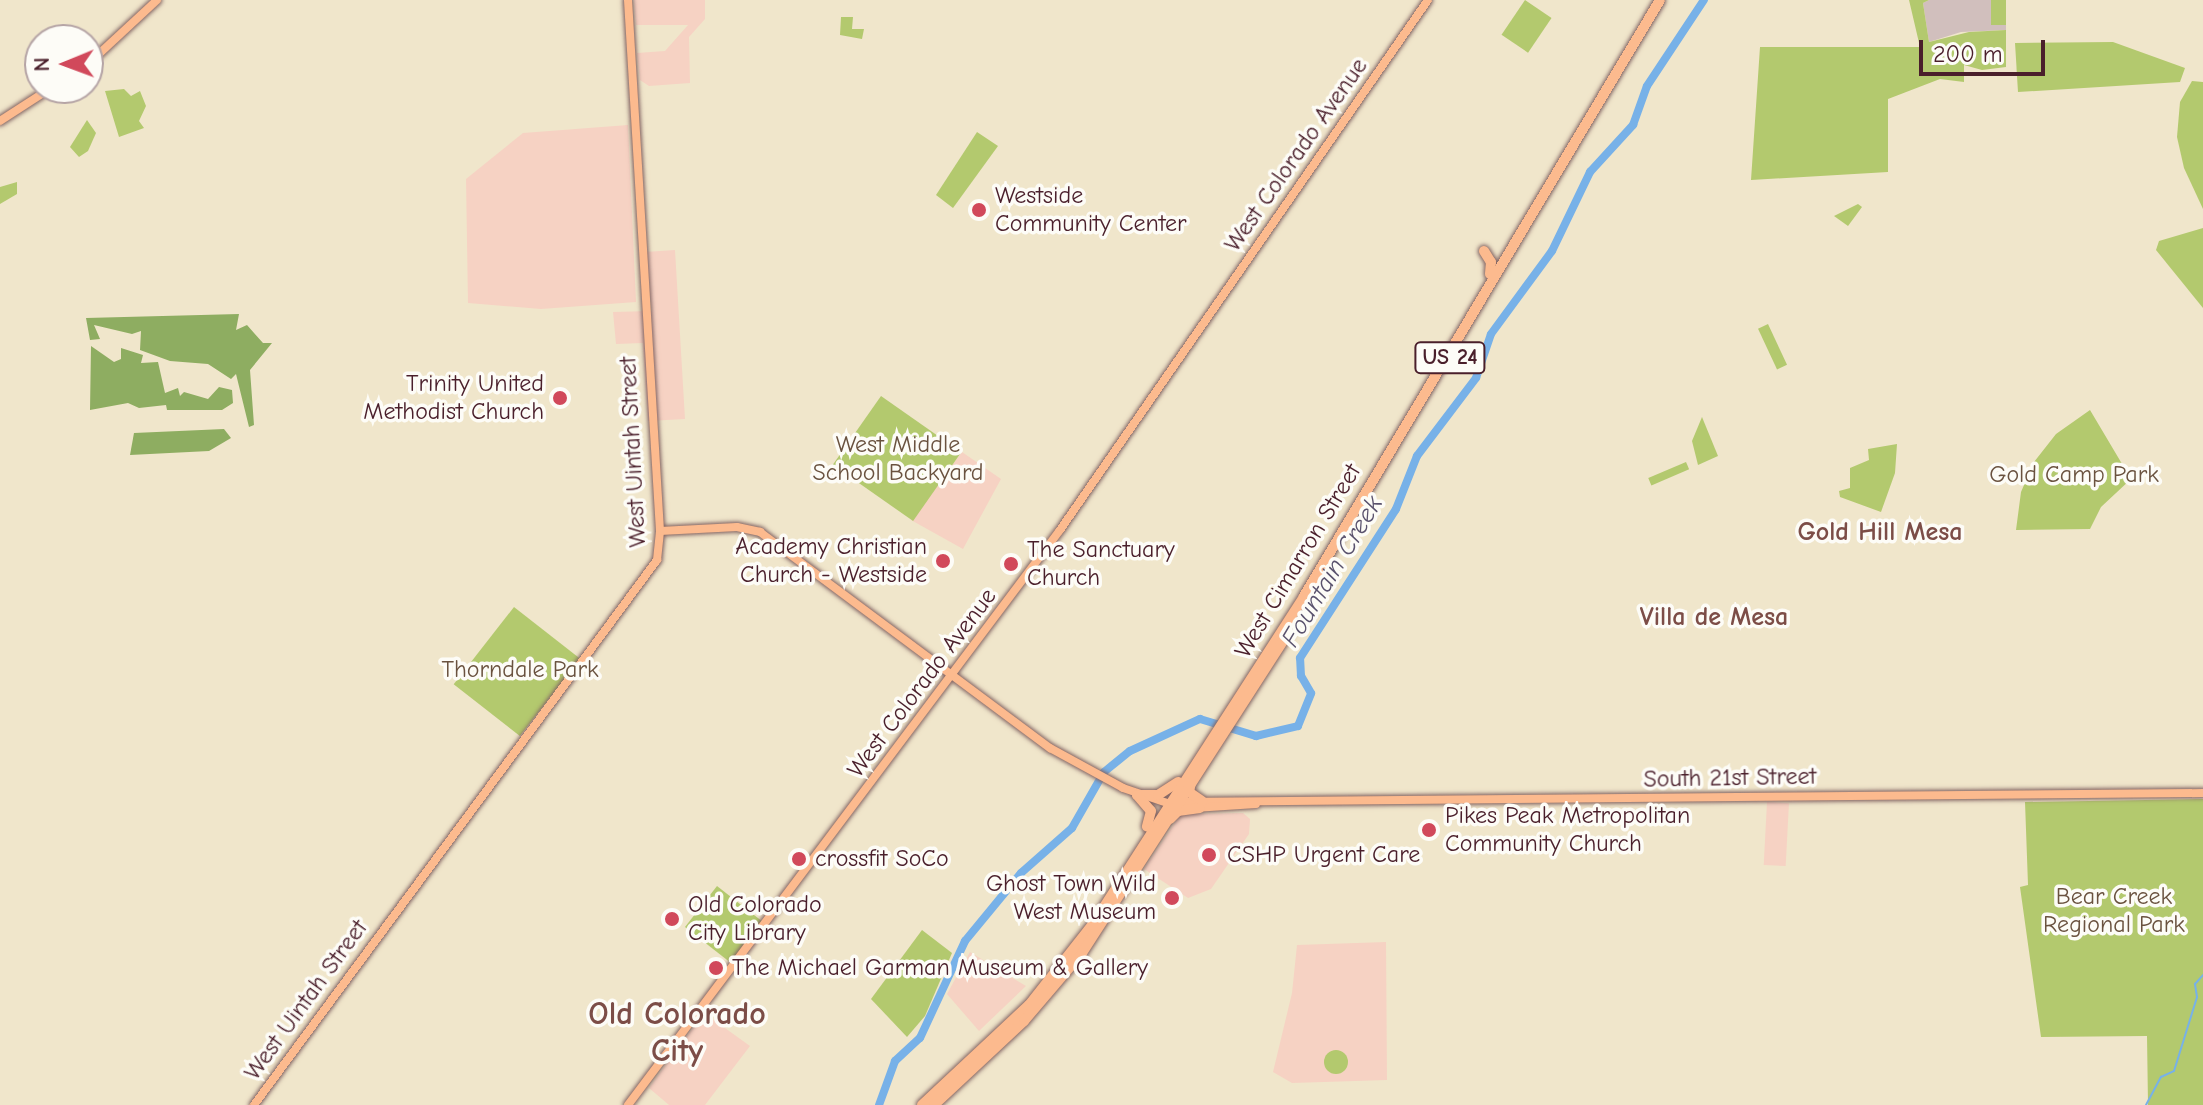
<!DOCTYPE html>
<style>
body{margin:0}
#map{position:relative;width:2203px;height:1105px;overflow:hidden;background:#f0e6cb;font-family:"Comic Neue",sans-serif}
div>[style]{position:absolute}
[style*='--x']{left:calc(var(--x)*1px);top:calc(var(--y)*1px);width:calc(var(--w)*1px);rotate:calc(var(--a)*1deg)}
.built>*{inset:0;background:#f6d2c3;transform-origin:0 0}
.industrial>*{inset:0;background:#d1bfbd}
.green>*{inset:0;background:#b3c96e;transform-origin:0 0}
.round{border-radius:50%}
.forest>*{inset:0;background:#8ead61}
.stream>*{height:2px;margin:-1px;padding:0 1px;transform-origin:1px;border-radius:1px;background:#77b1e8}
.river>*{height:8px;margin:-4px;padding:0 4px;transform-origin:4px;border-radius:4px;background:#77b1e8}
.roads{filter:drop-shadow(0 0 2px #846563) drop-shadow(0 0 2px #846563)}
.major>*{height:8px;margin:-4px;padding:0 4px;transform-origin:4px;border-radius:4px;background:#fcba8e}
.highway>*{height:10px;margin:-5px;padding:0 5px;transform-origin:5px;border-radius:5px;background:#fcba8e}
.dots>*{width:22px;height:22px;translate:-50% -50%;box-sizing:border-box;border:4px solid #fdfcf7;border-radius:50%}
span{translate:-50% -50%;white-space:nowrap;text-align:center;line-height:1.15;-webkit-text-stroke:7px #fdfcf7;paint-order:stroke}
.shield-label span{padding:2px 6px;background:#fdfcf7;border:2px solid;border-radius:6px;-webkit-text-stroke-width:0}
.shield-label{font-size:22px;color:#4a1f2b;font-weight:700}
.street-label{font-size:24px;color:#4a1f2b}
.poi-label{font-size:24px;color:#4a1f2b}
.left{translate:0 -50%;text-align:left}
.right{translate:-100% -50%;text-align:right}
.park-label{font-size:24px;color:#6a523f}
.neighbourhood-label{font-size:26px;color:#7c4d47;font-weight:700}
.water-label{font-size:26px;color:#5a526d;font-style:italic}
.district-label{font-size:32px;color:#7c4d47;font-weight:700}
.north{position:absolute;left:24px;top:24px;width:80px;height:80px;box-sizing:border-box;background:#fdfcf7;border:2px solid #b5a4a5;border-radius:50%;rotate:269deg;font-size:22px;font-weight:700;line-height:32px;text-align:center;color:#4a1f2b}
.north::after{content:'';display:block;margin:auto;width:28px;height:36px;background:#d1495b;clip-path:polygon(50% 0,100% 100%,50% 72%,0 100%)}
.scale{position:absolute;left:1919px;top:40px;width:126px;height:36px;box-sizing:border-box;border:4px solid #4a1f2b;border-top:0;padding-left:10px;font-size:24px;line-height:28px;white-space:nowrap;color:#4a1f2b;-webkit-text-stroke:6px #fdfcf7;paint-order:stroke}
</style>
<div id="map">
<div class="built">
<div style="clip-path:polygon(634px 0,705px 0,705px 19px,689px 37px,690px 83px,649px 86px,640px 80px,637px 53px,665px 51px,688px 25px,636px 25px)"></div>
<div style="clip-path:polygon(628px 125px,636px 302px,541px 309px,468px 303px,466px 179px,523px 133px)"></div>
<div style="clip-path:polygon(675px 250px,685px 419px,648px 421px,643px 343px,616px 344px,613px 312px,652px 311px,645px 252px)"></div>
<div style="clip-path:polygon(962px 452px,1001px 479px,963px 549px,911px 520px)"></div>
<div style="left:1767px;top:802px;width:22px;height:63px;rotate:3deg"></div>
<div style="clip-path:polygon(1243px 813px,1250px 819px,1249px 834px,1211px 889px,1188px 898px,1144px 869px,1181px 814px)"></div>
<div style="clip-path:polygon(1386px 942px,1387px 1080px,1292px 1083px,1273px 1072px,1292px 993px,1297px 945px)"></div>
<div style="clip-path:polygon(970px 952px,1026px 986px,979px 1031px,947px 994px)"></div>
<div style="clip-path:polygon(704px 1013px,750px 1046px,705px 1105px,669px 1105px,649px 1088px)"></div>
</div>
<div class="industrial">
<div style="clip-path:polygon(1929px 0,1991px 0,1992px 25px,2006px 24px,2006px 30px,1961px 32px,1929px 42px,1923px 3px)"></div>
</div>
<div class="green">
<div style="left:1525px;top:0;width:32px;height:42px;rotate:34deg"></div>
<div style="clip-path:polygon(1909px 0,1929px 0,1923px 3px,1929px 42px,1969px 32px,2006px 30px,2006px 67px,1982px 70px,1964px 65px,1964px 82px,1940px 79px,1888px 99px,1888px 172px,1751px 180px,1760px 47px,1920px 47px)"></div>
<div style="left:1991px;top:0;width:15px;height:25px"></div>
<div style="clip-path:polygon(841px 17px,853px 17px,852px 29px,864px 29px,862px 39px,840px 35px)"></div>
<div style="clip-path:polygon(2113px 42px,2185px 68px,2180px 82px,2018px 92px,2015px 43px)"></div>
<div style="clip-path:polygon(2192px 81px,2203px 82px,2203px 209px,2184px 168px,2177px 137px,2180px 102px)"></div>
<div style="clip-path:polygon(124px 89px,131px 96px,140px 91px,146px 106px,139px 121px,144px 128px,119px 137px,105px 91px)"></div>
<div style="clip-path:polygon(87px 120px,96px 133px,88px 151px,79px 157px,70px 147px)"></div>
<div style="clip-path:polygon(977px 132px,998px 146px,953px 208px,936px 195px)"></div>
<div style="clip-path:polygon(17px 182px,17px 194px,0 204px,0 187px)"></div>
<div style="clip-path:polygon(1858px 204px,1862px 207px,1848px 226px,1834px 216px)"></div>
<div style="clip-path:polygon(2203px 228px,2203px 308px,2156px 250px,2159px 241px)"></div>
<div style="left:1768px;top:324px;width:45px;height:11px;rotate:65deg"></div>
<div style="left:881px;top:396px;width:98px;height:84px;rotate:35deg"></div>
<div style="clip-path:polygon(2090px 410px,2131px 479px,2101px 507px,2090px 529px,2016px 530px,2021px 492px,2034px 462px,2056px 434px)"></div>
<div style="clip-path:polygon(1702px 417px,1718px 456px,1698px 465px,1692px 441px)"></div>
<div style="clip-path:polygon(1897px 444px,1895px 473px,1881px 512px,1840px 497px,1839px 491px,1850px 488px,1850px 468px,1869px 460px,1868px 449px)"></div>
<div style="left:1686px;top:462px;width:8px;height:41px;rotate:67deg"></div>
<div style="left:514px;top:607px;width:84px;height:98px;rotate:38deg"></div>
<div style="clip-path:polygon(2203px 799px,2203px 1105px,2148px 1105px,2147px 1036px,2041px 1037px,2020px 887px,2028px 885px,2025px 802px)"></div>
<div style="left:717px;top:886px;width:62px;height:52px;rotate:38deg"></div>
<div style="clip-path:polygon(922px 930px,952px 953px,925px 1016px,907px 1037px,871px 999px)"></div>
<div class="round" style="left:1324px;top:1050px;width:24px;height:24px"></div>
</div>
<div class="forest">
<div style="clip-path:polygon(239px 314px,236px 330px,247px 325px,263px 343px,272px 343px,250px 370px,254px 425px,249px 427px,236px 374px,231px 379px,208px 364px,170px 361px,140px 350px,141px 331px,132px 334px,94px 325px,100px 339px,90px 340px,86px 318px)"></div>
<div style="clip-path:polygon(91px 346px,114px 362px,121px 359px,121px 348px,143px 355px,141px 363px,158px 362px,165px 393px,178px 388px,180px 396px,184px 392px,208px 399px,219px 387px,232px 390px,233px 403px,222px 410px,167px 410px,166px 405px,139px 408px,128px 403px,90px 410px)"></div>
<div style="clip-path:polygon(224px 429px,231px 438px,209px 451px,130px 455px,134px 433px)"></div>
</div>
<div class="stream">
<div style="--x:2146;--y:1105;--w:32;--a:-62"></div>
<div style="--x:2161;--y:1077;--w:14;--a:-25"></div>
<div style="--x:2174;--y:1071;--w:77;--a:-72.7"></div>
<div style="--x:2197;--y:997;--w:13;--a:-99"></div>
<div style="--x:2195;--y:984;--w:12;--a:-48"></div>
</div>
<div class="river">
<div style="--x:879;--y:1105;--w:47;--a:-70"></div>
<div style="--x:895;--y:1061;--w:34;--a:-43"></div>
<div style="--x:920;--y:1038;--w:107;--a:-65.1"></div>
<div style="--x:965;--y:941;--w:88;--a:-50.5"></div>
<div style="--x:1021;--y:873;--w:68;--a:-41.4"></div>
<div style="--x:1072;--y:828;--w:64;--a:-60.3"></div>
<div style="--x:1104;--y:772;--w:33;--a:-39"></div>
<div style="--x:1130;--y:751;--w:77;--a:-24.6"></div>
<div style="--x:1200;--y:719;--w:59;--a:16.9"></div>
<div style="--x:1256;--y:736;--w:43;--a:-13.4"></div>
<div style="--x:1298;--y:726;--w:35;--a:-68"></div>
<div style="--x:1311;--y:693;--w:20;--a:-120"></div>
<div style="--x:1301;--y:676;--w:18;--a:-93"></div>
<div style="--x:1300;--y:658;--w:177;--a:-57.2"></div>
<div style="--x:1396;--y:509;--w:57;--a:-68.4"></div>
<div style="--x:1417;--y:456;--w:98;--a:-52.9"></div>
<div style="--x:1476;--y:378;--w:46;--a:-71.2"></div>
<div style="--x:1491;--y:334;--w:103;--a:-53.7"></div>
<div style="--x:1552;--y:251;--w:88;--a:-64.3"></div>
<div style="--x:1590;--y:172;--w:64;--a:-47.5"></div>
<div style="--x:1633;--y:125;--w:41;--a:-70.3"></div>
<div style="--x:1647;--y:86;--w:103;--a:-56.5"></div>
</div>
<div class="roads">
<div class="major">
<div style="--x:88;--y:64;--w:94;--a:-42.8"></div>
<div style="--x:0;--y:121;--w:61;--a:-32.9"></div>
<div style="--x:660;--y:531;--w:77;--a:-3"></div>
<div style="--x:737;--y:527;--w:24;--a:12"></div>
<div style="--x:760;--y:532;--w:362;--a:36.7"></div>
<div style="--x:1050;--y:748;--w:83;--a:28.7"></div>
<div style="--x:1123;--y:788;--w:53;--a:18.8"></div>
<div style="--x:1176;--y:802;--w:1027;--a:-0.5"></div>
<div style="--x:1194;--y:808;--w:62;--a:-3.7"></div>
<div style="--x:254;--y:1105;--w:678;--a:-53.52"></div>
<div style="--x:657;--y:560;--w:29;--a:-84"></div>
<div style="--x:660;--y:531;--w:532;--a:-93.45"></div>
<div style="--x:628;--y:1105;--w:719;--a:-53.08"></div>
<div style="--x:1060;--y:530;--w:645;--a:-55.23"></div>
</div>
<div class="highway">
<div style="--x:1484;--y:251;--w:13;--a:58"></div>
<div style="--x:1491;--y:262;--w:12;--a:95"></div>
<div style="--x:1191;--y:782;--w:10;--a:101"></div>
<div style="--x:1189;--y:792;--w:16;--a:35"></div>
<div style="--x:1137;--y:795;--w:21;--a:0"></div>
<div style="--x:1158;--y:795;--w:24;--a:-33"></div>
<div style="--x:1137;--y:795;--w:21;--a:49"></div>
<div style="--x:1151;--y:811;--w:16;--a:105"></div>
<div style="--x:1170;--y:819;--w:11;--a:-45"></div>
<div style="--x:1178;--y:811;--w:22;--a:-8"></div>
<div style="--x:922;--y:1105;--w:146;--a:-43.1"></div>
<div style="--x:1029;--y:1005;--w:103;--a:-51.7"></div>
<div style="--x:1093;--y:924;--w:390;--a:-57.2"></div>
<div style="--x:1304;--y:596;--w:694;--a:-59.15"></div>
<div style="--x:934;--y:1105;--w:123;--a:-43"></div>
<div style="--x:1024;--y:1021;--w:89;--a:-49.5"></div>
<div style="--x:1082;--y:953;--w:381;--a:-57.2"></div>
</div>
</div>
<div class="dots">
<div style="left:979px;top:210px;background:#d1495b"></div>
<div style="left:560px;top:398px;background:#d1495b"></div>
<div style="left:943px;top:561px;background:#d1495b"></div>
<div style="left:1011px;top:564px;background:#d1495b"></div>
<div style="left:1429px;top:830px;background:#d1495b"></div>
<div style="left:1209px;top:855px;background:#d1495b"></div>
<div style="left:799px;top:859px;background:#d1495b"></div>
<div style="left:1172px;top:898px;background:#d1495b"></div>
<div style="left:672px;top:919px;background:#d1495b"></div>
<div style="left:716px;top:968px;background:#d1495b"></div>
</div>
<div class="shield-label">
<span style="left:1450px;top:358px">US 24</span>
</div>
<div class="street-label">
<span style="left:1296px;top:155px;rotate:-55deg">West Colorado Avenue</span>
<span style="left:633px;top:452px;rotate:-93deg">West Uintah Street</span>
<span style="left:1298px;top:561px;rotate:-59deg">West Cimarron Street</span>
<span style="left:922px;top:683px;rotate:-53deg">West Colorado Avenue</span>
<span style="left:1730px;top:778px;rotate:-1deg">South 21st Street</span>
<span style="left:306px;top:1000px;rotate:-54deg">West Uintah Street</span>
</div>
<div class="poi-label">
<span class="left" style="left:995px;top:210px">Westside<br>Community Center</span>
<span class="right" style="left:544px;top:398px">Trinity United<br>Methodist Church</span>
<span class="right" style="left:927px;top:561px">Academy Christian<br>Church - Westside</span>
<span class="left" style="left:1027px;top:564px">The Sanctuary<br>Church</span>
<span class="left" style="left:1445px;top:830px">Pikes Peak Metropolitan<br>Community Church</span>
<span class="left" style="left:1227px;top:855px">CSHP Urgent Care</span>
<span class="left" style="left:815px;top:859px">crossfit SoCo</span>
<span class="right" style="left:1156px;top:898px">Ghost Town Wild<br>West Museum</span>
<span class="left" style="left:688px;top:919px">Old Colorado<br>City Library</span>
<span class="left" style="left:732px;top:968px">The Michael Garman Museum &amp; Gallery</span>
</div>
<div class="park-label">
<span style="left:898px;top:459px">West Middle<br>School Backyard</span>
<span style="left:2074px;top:475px">Gold Camp Park</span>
<span style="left:520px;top:670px">Thorndale Park</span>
<span style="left:2114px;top:911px">Bear Creek<br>Regional Park</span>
</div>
<div class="neighbourhood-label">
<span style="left:1880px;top:533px">Gold Hill Mesa</span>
<span style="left:1714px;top:618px">Villa de Mesa</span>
</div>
<div class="water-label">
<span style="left:1333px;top:572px;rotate:-59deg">Fountain Creek</span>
</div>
<div class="district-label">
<span style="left:677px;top:1033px">Old Colorado<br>City</span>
</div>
<div class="north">N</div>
<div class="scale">200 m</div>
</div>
